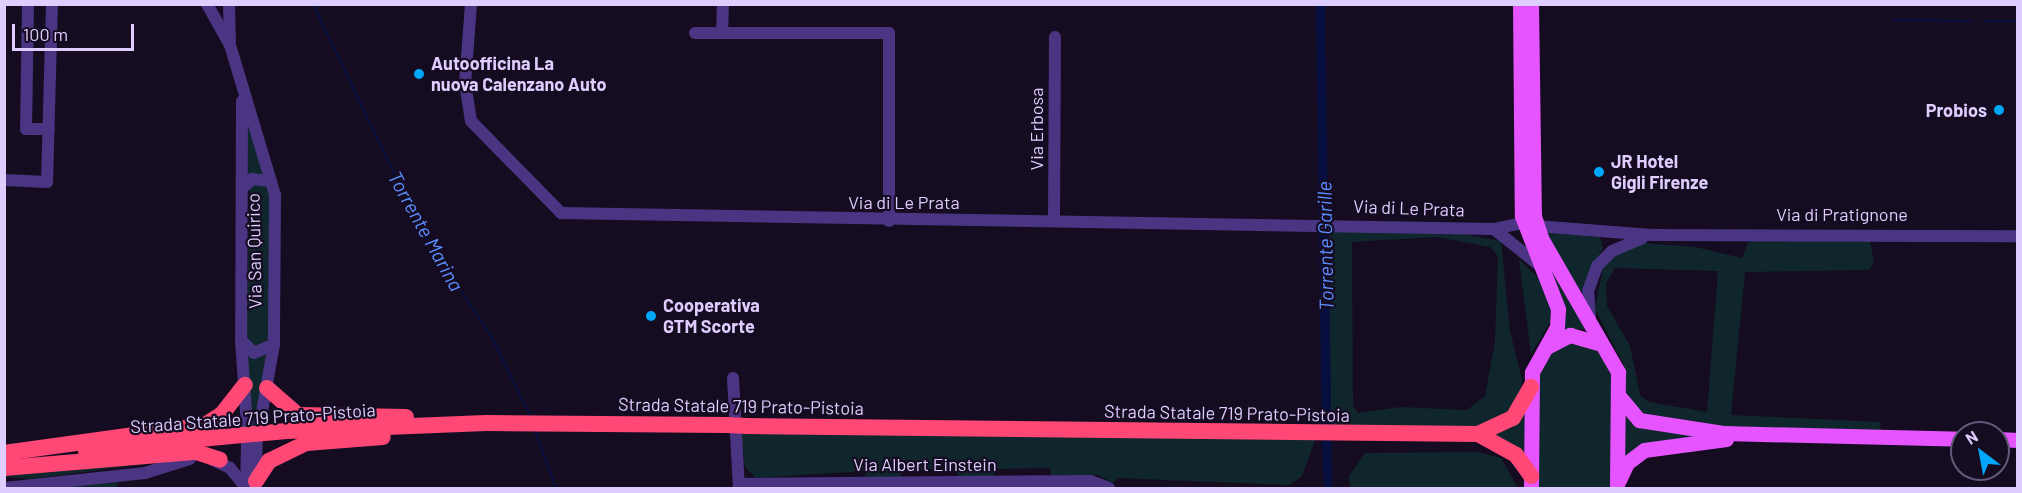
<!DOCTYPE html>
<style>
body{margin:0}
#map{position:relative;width:2022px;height:493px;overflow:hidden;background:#150c21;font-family:Barlow,sans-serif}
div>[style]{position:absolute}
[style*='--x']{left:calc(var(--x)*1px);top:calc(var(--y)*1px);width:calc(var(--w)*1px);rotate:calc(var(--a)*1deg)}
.green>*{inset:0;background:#0f262c}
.water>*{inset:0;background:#070f40}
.stream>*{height:2px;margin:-1px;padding:0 1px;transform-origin:1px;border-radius:1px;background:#070f40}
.minor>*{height:12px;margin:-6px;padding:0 6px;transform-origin:6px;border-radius:6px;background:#4a3582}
.major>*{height:15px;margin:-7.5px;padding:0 7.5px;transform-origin:7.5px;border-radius:7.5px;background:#e654ff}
.highway>*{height:16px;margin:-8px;padding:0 8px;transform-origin:8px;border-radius:8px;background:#ff4876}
.highway-bridge>*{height:16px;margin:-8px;padding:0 8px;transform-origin:8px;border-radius:8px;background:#ff4876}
.dots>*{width:16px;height:16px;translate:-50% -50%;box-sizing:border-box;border:3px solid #150c21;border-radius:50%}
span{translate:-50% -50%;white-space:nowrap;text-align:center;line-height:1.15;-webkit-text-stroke:4.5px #150c21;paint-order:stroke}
.poi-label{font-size:18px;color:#decdff;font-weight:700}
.left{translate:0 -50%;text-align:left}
.right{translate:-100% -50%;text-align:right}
.street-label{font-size:18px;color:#decdff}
.water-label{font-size:20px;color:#5b8dff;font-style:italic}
.frame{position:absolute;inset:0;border:6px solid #decdff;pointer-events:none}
.north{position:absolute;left:1950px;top:421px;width:60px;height:60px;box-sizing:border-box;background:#150c21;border:2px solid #65597a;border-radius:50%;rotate:328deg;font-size:16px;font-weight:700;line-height:24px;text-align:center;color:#decdff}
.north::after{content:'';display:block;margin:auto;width:21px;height:27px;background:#00a6f8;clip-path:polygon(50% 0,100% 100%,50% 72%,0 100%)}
.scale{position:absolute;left:12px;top:24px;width:122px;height:27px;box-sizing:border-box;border:3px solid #decdff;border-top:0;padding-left:8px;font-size:18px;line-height:21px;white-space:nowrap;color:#decdff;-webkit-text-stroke:4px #150c21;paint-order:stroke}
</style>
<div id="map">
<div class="green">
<div style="clip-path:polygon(247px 123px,267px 176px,246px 178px)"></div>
<div style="clip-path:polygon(250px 184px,270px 187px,269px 342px,260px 349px,246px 343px)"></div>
<div style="clip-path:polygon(1527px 202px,1585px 329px,1563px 330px,1562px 297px,1537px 249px)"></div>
<div style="clip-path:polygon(evenodd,1329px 231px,1444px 231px,1501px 241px,1510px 331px,1522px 380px,1519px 402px,1490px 426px,1331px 427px,1329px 231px,1437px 237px,1490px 247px,1498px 256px,1495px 342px,1485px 396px,1467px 410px,1400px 407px,1358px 413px,1353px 406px,1352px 242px,1437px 237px)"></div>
<div style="clip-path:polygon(1547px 233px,1600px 237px,1603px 248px,1580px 293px)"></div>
<div style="clip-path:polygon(evenodd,1749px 241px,1870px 241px,1874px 263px,1869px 270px,1745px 272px,1731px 415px,1881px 422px,1880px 431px,1730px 429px,1647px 418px,1626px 401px,1623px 363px,1595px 309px,1603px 268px,1616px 255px,1643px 243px,1695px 247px,1742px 258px,1749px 241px,1615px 268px,1718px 271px,1707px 412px,1649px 402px,1640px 395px,1630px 346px,1607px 306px,1606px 283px,1615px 268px)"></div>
<div style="clip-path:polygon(1519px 259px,1542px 282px,1554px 316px,1531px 354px)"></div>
<div style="clip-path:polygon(1570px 341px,1595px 346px,1612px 371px,1611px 488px,1538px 488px,1538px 374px,1548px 354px)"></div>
<div style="clip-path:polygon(244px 351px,269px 351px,254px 446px)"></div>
<div style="clip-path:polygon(1525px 410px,1525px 457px,1493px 434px)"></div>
<div style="clip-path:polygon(1625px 412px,1724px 435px,1624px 457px)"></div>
<div style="clip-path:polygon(741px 432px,1315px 440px,1302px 476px,1290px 485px,1118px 478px,1112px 483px,1099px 475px,1051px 475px,1050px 468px,994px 469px,994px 476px,958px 476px,957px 469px,901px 470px,901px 477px,865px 478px,865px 471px,756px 478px,745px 467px)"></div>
<div style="clip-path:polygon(1477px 452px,1501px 458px,1518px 488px,1350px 488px,1349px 476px,1365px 453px)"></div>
<div style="clip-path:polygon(160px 462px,30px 479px,5px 477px,5px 471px)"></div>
<div style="clip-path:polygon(118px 482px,117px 488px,39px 488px)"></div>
</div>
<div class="water">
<div style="clip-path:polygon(1316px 5px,1325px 5px,1332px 488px,1324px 488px,1322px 447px)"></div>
</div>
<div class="stream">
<div style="--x:313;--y:4;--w:255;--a:64.4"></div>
<div style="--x:423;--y:234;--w:120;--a:56.2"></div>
<div style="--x:490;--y:334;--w:93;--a:63.7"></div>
<div style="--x:1894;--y:20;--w:78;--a:0.7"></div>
<div style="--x:1986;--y:21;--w:32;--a:0"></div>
<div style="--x:535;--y:431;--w:61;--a:69.8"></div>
</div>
<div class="minor">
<div style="--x:28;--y:4;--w:125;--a:90.9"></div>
<div style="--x:26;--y:129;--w:23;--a:0"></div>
<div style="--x:207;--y:4;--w:47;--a:60.7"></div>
<div style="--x:230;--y:45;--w:157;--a:73.3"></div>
<div style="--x:275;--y:195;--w:149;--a:90.4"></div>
<div style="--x:274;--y:344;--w:80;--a:100"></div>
<div style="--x:229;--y:4;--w:40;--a:88.6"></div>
<div style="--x:471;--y:4;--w:79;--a:94.3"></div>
<div style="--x:465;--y:83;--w:38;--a:81"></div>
<div style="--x:471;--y:121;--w:129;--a:45.6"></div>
<div style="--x:561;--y:213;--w:933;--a:0.98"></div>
<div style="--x:1494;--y:229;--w:30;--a:-12"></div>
<div style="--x:723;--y:4;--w:29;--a:92"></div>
<div style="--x:722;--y:33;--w:167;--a:0"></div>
<div style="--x:889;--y:33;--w:188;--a:90"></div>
<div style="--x:695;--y:33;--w:27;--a:0"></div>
<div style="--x:242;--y:101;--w:239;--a:90.2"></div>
<div style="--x:241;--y:340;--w:85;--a:86"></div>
<div style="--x:4;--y:180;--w:43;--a:2.7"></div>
<div style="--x:47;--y:182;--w:178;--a:-88.4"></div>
<div style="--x:243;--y:188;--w:13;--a:-45"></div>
<div style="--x:252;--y:179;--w:19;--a:6"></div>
<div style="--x:1054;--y:221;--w:184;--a:-89.7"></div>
<div style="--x:1536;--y:226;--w:116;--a:4.4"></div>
<div style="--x:1652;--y:235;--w:366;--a:0.2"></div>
<div style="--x:1494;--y:229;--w:58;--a:38.7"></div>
<div style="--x:1590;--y:318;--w:27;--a:-94"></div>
<div style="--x:1588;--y:291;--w:27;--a:-70"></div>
<div style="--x:1597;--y:266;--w:21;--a:-45"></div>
<div style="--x:1612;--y:251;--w:33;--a:-23"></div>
<div style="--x:241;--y:340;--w:18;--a:45"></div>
<div style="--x:254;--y:353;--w:22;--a:-24"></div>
<div style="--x:733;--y:378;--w:110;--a:86.9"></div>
<div style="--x:213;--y:460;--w:19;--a:25"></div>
<div style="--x:230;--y:468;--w:26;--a:51"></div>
<div style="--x:256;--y:481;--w:39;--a:-89"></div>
<div style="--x:739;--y:484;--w:351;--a:-0.5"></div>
<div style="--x:1090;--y:481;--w:20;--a:20"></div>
<div style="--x:5;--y:488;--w:141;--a:-6.1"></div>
<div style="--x:145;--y:473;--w:47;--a:-17.3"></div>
<div style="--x:246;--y:488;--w:45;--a:-88.7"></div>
</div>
<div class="major">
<div style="--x:1520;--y:4;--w:212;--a:89.5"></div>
<div style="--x:1522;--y:216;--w:100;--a:68.8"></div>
<div style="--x:1558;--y:309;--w:18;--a:93"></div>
<div style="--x:1557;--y:327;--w:51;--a:119.1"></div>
<div style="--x:1532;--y:372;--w:116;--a:90.5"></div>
<div style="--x:1531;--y:4;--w:212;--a:89.2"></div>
<div style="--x:1534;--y:216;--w:23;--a:72"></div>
<div style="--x:1541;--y:238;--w:155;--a:60.1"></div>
<div style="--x:1618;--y:372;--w:116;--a:90.5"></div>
<div style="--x:1547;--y:347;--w:26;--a:-28"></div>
<div style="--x:1570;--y:335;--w:32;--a:16"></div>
<div style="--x:1618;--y:395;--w:33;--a:50"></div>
<div style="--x:1639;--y:420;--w:85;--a:8.8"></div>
<div style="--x:1723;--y:433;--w:239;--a:1.4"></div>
<div style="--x:1998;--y:439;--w:20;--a:3"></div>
<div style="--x:1619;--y:480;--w:19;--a:-65"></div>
<div style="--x:1627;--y:463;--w:21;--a:-37"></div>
<div style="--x:1644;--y:450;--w:83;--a:-7.6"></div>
</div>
<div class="highway">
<div style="--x:267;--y:388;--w:41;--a:41.1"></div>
<div style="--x:298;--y:415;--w:108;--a:1.1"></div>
<div style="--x:747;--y:426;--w:731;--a:0.63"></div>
<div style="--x:1478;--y:434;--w:38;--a:-25"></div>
<div style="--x:1513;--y:418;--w:36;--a:-60"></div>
<div style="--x:287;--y:431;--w:199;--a:-2.3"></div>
<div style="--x:486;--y:423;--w:241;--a:0.5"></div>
<div style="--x:1478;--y:434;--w:43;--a:28.9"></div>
<div style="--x:1516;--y:455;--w:26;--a:54"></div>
<div style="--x:86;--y:451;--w:115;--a:-6"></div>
<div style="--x:4;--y:453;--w:203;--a:-7.9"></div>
<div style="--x:205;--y:425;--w:20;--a:-33"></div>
<div style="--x:222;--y:414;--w:37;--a:-52"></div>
<div style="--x:4;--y:468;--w:193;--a:-4.8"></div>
<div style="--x:196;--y:452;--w:25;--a:18"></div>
<div style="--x:256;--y:481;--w:24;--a:-57"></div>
<div style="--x:269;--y:461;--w:41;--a:-25.9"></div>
<div style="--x:306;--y:443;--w:77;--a:-4.5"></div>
</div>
<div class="highway-bridge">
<div style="--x:727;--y:425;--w:20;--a:3"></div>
<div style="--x:200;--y:439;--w:87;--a:-5.3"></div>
</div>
<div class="dots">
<div style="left:419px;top:74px;background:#00a6f8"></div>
<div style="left:1999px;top:110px;background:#00a6f8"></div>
<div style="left:1599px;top:172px;background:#00a6f8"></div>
<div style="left:651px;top:316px;background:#00a6f8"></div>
</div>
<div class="poi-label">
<span class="left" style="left:431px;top:74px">Autoofficina La<br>nuova Calenzano Auto</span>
<span class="right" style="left:1987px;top:110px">Probios</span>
<span class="left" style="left:1611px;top:172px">JR Hotel<br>Gigli Firenze</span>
<span class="left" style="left:663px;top:316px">Cooperativa<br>GTM Scorte</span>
</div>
<div class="street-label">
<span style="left:1036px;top:129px;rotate:-90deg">Via Erbosa</span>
<span style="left:904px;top:202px">Via di Le Prata</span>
<span style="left:1409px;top:208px;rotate:2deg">Via di Le Prata</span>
<span style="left:1842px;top:214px">Via di Pratignone</span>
<span style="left:254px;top:251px;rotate:-91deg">Via San Quirico</span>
<span style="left:741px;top:406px;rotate:1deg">Strada Statale 719 Prato-Pistoia</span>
<span style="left:1227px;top:413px;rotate:1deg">Strada Statale 719 Prato-Pistoia</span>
<span style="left:253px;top:418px;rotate:-4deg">Strada Statale 719 Prato-Pistoia</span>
<span style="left:925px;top:464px">Via Albert Einstein</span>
</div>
<div class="water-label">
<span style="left:426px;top:231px;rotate:61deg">Torrente Marina</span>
<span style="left:1325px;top:246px;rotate:-91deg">Torrente Garille</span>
</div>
<div class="frame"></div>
<div class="north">N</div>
<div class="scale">100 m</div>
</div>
